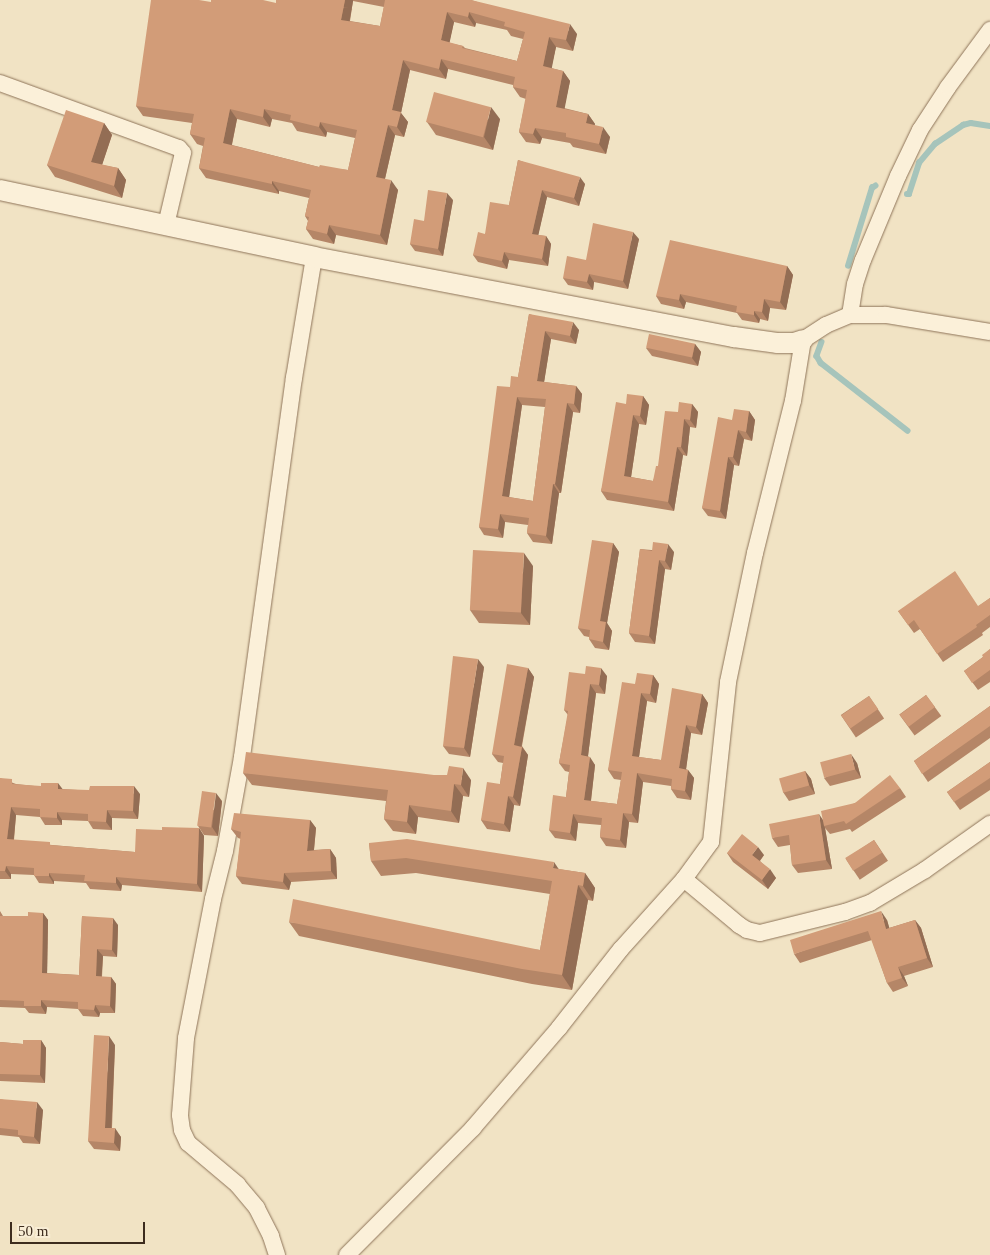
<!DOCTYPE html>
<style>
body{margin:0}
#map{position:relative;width:990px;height:1255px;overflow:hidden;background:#f1e3c4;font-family:"Times New Roman",serif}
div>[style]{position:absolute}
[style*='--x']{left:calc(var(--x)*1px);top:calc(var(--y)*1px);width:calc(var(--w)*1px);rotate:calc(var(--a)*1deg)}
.stream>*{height:5.5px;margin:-2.75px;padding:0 2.75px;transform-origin:2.75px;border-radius:2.75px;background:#a6c4bb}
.roads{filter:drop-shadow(0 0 1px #8e7459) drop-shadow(0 0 1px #8e7459)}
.minor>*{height:16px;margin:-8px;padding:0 8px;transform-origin:8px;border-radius:8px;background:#fbf0d9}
.tertiary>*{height:20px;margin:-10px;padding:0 10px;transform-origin:10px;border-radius:10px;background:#fbf0d9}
.wall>*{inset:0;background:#b58667;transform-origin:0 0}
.shaded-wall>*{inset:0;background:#936d54}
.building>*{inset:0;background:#d29c78;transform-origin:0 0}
span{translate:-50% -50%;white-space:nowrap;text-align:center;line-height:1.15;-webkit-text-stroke:4.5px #f8edd5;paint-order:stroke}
.scale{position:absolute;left:10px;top:1222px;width:135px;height:22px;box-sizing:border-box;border:2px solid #3d2c1e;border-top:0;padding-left:6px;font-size:15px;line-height:18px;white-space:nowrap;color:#3d2c1e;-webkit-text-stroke:4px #f8edd5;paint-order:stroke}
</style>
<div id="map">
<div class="stream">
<div style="--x:907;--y:194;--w:2;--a:0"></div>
<div style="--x:909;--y:194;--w:33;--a:-72"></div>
<div style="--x:919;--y:163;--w:25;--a:-50"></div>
<div style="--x:935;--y:144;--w:34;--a:-34"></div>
<div style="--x:963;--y:125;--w:8;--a:-14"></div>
<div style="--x:971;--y:123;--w:19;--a:9"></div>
<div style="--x:848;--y:266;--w:82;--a:-72.9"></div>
<div style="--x:872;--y:188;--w:4;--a:-34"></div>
<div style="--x:822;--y:342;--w:15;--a:110"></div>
<div style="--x:817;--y:356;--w:8;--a:60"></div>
<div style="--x:821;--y:363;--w:110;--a:38"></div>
</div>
<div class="roads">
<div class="minor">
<div style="--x:0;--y:83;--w:190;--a:20"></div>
<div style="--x:179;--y:148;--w:6;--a:51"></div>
<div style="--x:183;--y:153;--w:74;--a:103.3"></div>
<div style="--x:850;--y:315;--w:31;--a:-81"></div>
<div style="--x:855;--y:284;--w:25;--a:-72"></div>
<div style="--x:863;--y:260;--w:91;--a:-67.4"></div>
<div style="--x:898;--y:176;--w:51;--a:-64.4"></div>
<div style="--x:920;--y:130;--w:51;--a:-56.9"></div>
<div style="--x:948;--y:87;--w:71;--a:-53.6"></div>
<div style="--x:684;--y:879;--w:72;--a:39.9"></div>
<div style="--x:739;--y:925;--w:9;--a:32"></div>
<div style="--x:747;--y:930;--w:13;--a:13"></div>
<div style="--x:760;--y:933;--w:88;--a:-13.9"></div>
<div style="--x:845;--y:912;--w:27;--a:-20"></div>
<div style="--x:870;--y:903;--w:64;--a:-31"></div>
<div style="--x:925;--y:870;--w:80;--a:-35.3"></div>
<div style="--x:277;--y:1255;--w:20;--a:-108"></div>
<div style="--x:271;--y:1236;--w:31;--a:-117"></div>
<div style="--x:257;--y:1208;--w:30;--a:-130"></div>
<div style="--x:238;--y:1185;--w:65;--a:-140"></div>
<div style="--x:188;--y:1143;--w:14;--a:-115"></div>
<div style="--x:182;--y:1130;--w:15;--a:-98"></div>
<div style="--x:180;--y:1115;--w:77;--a:-85.5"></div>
<div style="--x:186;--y:1038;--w:142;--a:-79"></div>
<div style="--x:213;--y:899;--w:49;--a:-76"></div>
<div style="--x:225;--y:851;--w:96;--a:-79.7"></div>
<div style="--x:242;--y:757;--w:383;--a:-82.2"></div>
<div style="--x:294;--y:378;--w:123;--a:-80.6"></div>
<div style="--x:347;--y:1255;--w:179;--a:-45.2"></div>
<div style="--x:473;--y:1128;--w:132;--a:-49.3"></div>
<div style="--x:559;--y:1028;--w:100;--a:-51.9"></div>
<div style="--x:621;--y:949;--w:94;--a:-48"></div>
<div style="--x:684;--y:879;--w:46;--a:-53.9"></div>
<div style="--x:711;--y:842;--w:161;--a:-83.9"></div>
<div style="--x:728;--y:682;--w:132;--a:-78.2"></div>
<div style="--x:755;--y:553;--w:157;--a:-76"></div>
<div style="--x:793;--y:401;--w:62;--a:-80.7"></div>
<div style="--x:803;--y:340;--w:27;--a:-33"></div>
<div style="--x:826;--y:325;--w:26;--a:-23"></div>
<div style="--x:850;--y:315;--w:36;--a:0"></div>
<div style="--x:886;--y:315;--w:105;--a:9.3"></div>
</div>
<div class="tertiary">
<div style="--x:0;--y:190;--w:321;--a:12"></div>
<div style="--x:314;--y:257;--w:428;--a:10.8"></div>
<div style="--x:734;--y:337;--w:43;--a:7.9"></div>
<div style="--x:777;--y:343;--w:17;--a:0"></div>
<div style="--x:794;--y:343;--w:9;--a:-18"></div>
</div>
</div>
<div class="wall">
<div style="clip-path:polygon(evenodd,276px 0,471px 0,577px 34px,573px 51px,556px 47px,551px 68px,563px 71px,570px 81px,564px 108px,588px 114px,595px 124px,594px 125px,610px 137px,606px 154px,573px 147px,570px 143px,542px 138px,540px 144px,526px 142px,519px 132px,526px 99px,520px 97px,513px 87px,513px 85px,448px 69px,446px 79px,410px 70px,401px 113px,408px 122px,404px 137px,395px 135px,385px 179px,398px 190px,387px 245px,336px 235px,334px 244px,313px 239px,306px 229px,308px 221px,305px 216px,309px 198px,279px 191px,279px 194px,206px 178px,199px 168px,203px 146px,197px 144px,190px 134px,192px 123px,143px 116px,136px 106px,211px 2px,276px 3px,276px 0,353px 1px,384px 7px,380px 26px,350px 21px,353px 1px,276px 0,454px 22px,475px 27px,476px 23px,507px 30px,511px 36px,523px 39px,517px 61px,465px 48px,463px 46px,449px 43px,454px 22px,276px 0,237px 119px,270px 127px,272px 119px,292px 123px,297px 131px,326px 137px,327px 132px,355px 138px,348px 170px,319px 167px,232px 145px,237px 119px)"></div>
<div style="clip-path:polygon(500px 119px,493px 150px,436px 135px,427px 122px)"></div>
<div style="clip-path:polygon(104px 123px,112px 135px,102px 165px,118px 168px,126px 180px,122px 198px,55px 177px,47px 165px)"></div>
<div style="clip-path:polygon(518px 160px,585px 184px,579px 206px,547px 197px,538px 235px,546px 236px,551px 244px,548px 266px,509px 260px,507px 269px,478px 262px,473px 255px,485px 234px,509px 205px)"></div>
<div style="clip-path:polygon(453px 200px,443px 256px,415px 251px,410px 244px,424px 221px)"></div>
<div style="clip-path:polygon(639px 239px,628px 289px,594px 282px,593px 290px,568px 285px,563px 278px,586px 260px)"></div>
<div style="clip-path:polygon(787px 266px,793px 275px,786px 310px,770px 308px,768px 321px,760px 319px,759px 323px,742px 320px,737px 313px,686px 302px,684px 309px,661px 304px,656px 296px)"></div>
<div style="clip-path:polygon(evenodd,529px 314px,579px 330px,576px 344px,551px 339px,544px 382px,576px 386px,582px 394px,580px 413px,573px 412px,561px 493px,559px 493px,552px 544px,533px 542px,527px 533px,528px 525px,505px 522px,503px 538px,484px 535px,479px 527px,510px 387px,518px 377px,529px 314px,522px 405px,545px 407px,533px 501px,509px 497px,522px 405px)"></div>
<div style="clip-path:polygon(695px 344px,701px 352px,698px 366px,652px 356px,646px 348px)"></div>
<div style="clip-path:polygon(643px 396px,649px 405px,646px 425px,639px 424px,631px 477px,653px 481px,678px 412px,692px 404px,698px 412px,696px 428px,690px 427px,687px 456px,683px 455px,674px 511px,607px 500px,601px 491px,626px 404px)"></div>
<div style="clip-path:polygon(749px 411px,755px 420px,752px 441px,744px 439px,739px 466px,734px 465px,726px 519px,708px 516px,702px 508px,732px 420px)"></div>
<div style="clip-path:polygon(613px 543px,619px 552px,607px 623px,612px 631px,609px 650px,595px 648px,589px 639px,589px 637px,584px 636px,578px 628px)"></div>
<div style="clip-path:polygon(640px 549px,674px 552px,671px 570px,665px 569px,655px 644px,635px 642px,629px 633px)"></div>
<div style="clip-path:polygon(533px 566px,530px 625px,479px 623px,470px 610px)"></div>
<div style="clip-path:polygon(990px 598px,990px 627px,982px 633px,983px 635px,943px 662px,920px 629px,914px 633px,898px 611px,979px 606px)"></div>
<div style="clip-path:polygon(990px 649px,990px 682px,978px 690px,964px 671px,983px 657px)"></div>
<div style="clip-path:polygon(484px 667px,470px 757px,449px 754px,443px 746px)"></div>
<div style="clip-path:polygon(528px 668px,534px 677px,522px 746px,528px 755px,520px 806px,514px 805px,510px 832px,487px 829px,481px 820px,500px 784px,503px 763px,498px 762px,492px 754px)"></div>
<div style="clip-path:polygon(585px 674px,607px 676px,605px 694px,596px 693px,590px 739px,588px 756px,595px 765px,591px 801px,617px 804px,621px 780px,614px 779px,608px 770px,635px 684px,653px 675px,659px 684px,656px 703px,647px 701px,639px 757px,661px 760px,702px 694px,708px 703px,702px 735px,691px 733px,686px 769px,688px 770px,694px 778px,691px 800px,677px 798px,671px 789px,671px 786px,643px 782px,638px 823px,629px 822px,626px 848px,606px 846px,600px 837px,601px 825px,578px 823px,576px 841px,555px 838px,549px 830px,566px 797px,569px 772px,565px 771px,559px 763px,568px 715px,564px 710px)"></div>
<div style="left:926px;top:695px;width:26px;height:33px;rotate:54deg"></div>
<div style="left:869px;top:696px;width:27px;height:34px;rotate:56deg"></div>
<div style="clip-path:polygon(990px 706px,990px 738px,928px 782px,914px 761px)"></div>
<div style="clip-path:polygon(990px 762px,990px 790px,960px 810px,947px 792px)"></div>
<div style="clip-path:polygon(857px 763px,861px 778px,830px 786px,824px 778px)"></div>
<div style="clip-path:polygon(805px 771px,811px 779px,815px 794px,789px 801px,783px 792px)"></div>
<div style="clip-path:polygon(243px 773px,471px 780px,469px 797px,463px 796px,459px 823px,418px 817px,416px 834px,393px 831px,384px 819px,386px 801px,252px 785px)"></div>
<div style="clip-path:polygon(0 778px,16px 784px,62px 789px,140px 794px,138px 819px,112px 818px,112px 830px,93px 829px,88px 821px,62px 820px,62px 825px,45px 825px,40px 817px,16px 815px,14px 840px,52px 845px,135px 852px,162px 830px,199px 828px,204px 836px,202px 892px,122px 885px,121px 891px,90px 889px,86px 883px,54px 881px,54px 884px,39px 883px,34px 875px,11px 874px,11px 879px,0 879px)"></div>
<div style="clip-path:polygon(900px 788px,906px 797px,852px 832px,850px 829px,830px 834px,825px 828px,832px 869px,798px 873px,792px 865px,790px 845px,778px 847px,772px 838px,822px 820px,855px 803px)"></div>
<div style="clip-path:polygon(222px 801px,218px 836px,204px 835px,198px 826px)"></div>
<div style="clip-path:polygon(310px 820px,316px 828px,314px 850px,330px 849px,336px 858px,337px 879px,291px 882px,289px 890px,242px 884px,236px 876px,241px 839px,238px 838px,231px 829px)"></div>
<div style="left:874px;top:840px;width:25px;height:34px;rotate:56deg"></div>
<div style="clip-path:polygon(369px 843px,558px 869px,585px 873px,595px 888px,593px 901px,588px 900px,572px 990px,532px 984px,299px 936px,289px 922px,540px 950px,550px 894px,416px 873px,381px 876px,371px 861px)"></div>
<div style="clip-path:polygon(727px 853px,764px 855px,760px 861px,776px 878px,768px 889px,733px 862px)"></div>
<div style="clip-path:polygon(0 911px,3px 916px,28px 916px,43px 913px,48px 920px,47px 973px,79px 975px,82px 916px,118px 925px,117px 957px,103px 956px,102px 977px,111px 977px,116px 984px,115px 1013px,100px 1013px,99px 1017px,83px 1016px,78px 1009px,47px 1007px,46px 1014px,29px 1013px,25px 1008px,0 1007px)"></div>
<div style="clip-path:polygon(887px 920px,889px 928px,915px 920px,921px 928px,933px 967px,904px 976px,908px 986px,893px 992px,887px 983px,872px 940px,800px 963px,794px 954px)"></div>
<div style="clip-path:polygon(41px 1040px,46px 1048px,45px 1083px,0 1081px,0 1042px,23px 1044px)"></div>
<div style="clip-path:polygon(115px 1045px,112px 1128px,121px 1137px,120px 1151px,94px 1149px,88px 1141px)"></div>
<div style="clip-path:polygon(0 1099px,43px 1110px,40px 1144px,23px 1143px,19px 1137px,0 1135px)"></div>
</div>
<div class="shaded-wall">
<div style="clip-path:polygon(345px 0,353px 0,353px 1px,348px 30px,341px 20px)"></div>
<div style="clip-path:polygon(447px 12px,454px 22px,448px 50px,441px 40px)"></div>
<div style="clip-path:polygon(469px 12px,476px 23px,475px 27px,468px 17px)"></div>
<div style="clip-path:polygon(570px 24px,577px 34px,573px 51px,566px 40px)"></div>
<div style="clip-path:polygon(549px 37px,556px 47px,550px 77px,543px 66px)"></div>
<div style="clip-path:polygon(441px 59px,448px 69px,446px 79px,439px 69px)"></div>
<div style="clip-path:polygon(403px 60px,410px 70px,401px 113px,408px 122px,404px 137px,397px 127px,392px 110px)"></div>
<div style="clip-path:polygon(563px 71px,570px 81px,563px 117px,556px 107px)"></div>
<div style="clip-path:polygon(491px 107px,500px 119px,493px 150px,484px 137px)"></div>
<div style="clip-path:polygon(230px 109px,237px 119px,230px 153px,223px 143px)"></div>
<div style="clip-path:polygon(264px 109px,272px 119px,270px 127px,263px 117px)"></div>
<div style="clip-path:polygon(588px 114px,595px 124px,593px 133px,586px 123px)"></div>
<div style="clip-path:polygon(320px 122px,327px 132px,326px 137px,319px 127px)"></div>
<div style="clip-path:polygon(104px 123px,112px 135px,99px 174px,91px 162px)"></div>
<div style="clip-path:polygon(388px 125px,395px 135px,383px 187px,376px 177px)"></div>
<div style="clip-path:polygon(603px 127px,610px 137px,606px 154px,599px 144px)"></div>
<div style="clip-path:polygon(535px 128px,542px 138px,540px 144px,533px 134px)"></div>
<div style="clip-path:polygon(118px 168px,126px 180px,122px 198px,114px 186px)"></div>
<div style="clip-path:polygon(580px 177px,585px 184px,579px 206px,574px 198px)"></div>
<div style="clip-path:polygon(391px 180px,398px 190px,387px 245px,380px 235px)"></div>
<div style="clip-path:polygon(272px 181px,279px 191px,279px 194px,272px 184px)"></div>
<div style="clip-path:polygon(542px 190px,547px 197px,537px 241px,532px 234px)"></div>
<div style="clip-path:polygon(447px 193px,453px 200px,443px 256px,438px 249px)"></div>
<div style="clip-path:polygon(329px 225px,336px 235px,334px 244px,327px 234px)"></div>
<div style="clip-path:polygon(633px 232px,639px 239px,628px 289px,623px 281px)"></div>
<div style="clip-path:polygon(546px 236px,551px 244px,548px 266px,542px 259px)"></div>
<div style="clip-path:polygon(504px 252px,509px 260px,507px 269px,502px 261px)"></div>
<div style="clip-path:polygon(787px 266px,793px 275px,786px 310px,780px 302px)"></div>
<div style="clip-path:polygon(589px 274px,594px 282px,593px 290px,587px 282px)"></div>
<div style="clip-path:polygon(680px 294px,686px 302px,684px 309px,679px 300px)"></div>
<div style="clip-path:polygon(764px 299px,770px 308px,768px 321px,762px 312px)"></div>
<div style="clip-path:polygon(754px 311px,760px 319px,759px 323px,754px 315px)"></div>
<div style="clip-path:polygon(573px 322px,579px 330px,576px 344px,570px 336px)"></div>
<div style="clip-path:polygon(545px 331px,551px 339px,543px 389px,537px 381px)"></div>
<div style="clip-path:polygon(695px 344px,701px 352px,698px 366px,692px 358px)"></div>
<div style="clip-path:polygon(576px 386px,582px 394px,580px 413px,574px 404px)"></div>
<div style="clip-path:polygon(643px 396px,649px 405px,646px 425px,640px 416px)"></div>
<div style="clip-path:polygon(517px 397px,522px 405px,508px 505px,502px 496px)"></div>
<div style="clip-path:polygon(567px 403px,573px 412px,561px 493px,555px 484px)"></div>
<div style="clip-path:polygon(692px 404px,698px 412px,696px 428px,690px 420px)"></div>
<div style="clip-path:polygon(749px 411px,755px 420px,752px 441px,746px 432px)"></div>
<div style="clip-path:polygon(633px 415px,639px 424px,630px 484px,624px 476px)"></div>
<div style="clip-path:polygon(684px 419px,690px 427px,687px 456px,681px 447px)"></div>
<div style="clip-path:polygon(738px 430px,744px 439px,739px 466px,733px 457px)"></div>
<div style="clip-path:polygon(677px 447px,683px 455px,674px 511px,668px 502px)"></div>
<div style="clip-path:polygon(728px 457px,734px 465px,726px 519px,720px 511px)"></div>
<div style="clip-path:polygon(553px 484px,559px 493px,552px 544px,546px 536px)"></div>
<div style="clip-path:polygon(500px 514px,505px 522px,503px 538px,498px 529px)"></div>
<div style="clip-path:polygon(613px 543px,619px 552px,607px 623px,612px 631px,609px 650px,603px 642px,600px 621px)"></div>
<div style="clip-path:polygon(668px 544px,674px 552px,671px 570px,665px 561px)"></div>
<div style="clip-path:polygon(524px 553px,533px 566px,530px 625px,521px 613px)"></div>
<div style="clip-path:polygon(659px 560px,665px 569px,655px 644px,649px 636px)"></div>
<div style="clip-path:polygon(478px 659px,484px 667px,470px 757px,464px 748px)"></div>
<div style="clip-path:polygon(528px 668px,534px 677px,520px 754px,514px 745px)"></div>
<div style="clip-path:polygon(601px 668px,607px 676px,605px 694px,599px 685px)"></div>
<div style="clip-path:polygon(653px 675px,659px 684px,656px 703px,650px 694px)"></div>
<div style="clip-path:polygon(590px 684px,596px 693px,587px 764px,581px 755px)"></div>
<div style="clip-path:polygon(641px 693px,647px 701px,638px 764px,632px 756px)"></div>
<div style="clip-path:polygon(702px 694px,708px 703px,702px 735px,696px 727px)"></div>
<div style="clip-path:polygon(686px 725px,691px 733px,685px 777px,679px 768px)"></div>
<div style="clip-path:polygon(522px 747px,528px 755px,520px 806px,513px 797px)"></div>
<div style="clip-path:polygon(851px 754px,857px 763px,861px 778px,855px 769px)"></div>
<div style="clip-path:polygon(590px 757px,595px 765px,590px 808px,584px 800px)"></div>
<div style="clip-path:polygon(463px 768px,471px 780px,469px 797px,461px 785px)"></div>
<div style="clip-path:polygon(688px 770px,694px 778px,691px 800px,685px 791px)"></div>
<div style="clip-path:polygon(805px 771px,811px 779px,815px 794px,809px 785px)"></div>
<div style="clip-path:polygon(637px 773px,643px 782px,638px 823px,632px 814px)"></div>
<div style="clip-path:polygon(58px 783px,64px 791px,58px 789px)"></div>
<div style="clip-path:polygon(454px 784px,463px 796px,459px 823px,451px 811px)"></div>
<div style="clip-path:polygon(134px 786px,140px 794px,138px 819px,133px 811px)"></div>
<div style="clip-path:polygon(216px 793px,222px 801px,218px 836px,212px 827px)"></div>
<div style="clip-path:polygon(508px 796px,514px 805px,510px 832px,504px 824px)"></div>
<div style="clip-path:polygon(409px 805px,418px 817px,416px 834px,407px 822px)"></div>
<div style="clip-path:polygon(11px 807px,16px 815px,13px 847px,7px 839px)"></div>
<div style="clip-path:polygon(107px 810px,112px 818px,112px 830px,106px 822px)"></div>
<div style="clip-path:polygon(57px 812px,62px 820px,62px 825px,57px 818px)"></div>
<div style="clip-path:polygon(623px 813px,629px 822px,626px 848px,620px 840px)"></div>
<div style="clip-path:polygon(573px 814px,578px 823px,576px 841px,570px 833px)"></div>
<div style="clip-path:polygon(819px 814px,825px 823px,824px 826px,825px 828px,832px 869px,826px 860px)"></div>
<div style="clip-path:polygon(310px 820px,316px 828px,313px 859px,307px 851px)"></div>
<div style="clip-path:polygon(199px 828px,204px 836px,202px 892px,197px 884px)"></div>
<div style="clip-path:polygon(758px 847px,764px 855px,758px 863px,752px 855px)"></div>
<div style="clip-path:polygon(330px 849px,336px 858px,337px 879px,331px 871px)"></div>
<div style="clip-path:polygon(554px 862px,564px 877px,553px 868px)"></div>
<div style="clip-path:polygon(6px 866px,11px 874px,11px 879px,5px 871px)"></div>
<div style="clip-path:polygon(770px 869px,776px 878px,768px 889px,762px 880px)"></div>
<div style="clip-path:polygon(49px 873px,54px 881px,54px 884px,49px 876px)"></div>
<div style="clip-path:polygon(284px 873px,291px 882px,289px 890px,283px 882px)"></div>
<div style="clip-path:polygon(585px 873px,595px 888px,593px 901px,583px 886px)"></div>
<div style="clip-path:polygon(116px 877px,122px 885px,121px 891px,116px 883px)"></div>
<div style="clip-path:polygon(578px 885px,588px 900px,572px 990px,562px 975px)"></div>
<div style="clip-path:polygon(881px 911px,887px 920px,892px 937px,886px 929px)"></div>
<div style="clip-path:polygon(43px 913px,48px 920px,47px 980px,42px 973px)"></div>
<div style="clip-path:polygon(113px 918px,118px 925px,117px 957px,112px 950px)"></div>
<div style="clip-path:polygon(915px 920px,921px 928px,933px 967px,927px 958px)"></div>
<div style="clip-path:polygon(97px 949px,103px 956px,101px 984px,96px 976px)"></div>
<div style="clip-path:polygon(898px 967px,904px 976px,908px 986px,902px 978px)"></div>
<div style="clip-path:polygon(111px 977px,116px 984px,115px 1013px,110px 1006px)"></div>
<div style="clip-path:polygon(41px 1000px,47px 1007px,46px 1014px,41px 1006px)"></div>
<div style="clip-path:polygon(95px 1005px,100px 1013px,99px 1017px,94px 1010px)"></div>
<div style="clip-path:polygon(109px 1036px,115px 1045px,111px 1136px,105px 1128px)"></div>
<div style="clip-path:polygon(41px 1040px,46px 1048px,45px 1083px,40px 1075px)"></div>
<div style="clip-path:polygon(37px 1102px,43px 1110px,40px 1144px,34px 1137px)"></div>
<div style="clip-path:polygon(115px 1128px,121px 1137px,120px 1151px,114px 1143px)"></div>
</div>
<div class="building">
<div style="clip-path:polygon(evenodd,151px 0,199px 0,211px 2px,211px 0,263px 0,276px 3px,276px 0,345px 0,341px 20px,380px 26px,385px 0,471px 0,570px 24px,566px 40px,549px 37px,543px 66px,563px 71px,556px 107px,588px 114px,586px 123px,603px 127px,599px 144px,566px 137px,566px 133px,535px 128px,533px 134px,519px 132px,527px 90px,513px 87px,515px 77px,441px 59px,439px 69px,403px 60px,392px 110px,401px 112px,397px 127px,388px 125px,376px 177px,391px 180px,380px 235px,329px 225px,327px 234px,306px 229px,309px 217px,305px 216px,311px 190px,272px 181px,272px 184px,199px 168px,205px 138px,190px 134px,194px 114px,136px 106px,151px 0,447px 12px,468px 17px,469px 12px,505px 22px,504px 26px,525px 32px,517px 61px,462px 48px,463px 46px,441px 40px,447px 12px,151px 0,230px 109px,263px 117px,264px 109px,291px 115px,290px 120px,319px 127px,320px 122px,357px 130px,348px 170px,320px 165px,319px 167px,223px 143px,230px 109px)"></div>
<div style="left:434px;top:92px;width:59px;height:31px;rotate:15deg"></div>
<div style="clip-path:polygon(66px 110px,104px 123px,91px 162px,118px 168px,114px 186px,47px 165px)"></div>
<div style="clip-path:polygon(518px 160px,580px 177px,574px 198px,542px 190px,532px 234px,546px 236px,542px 259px,504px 252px,502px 261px,473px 255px,478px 232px,485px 234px,490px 202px,509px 205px)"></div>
<div style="clip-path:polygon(428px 190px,447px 193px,438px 249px,410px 244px,414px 219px,424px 221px)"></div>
<div style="clip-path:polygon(593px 223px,633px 232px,623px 281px,589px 274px,587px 282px,563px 278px,567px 256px,586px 260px)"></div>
<div style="clip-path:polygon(670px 240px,787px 266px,780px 302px,764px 299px,762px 312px,754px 311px,754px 315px,736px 312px,737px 306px,680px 294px,679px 300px,656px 296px)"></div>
<div style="clip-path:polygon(evenodd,529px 314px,573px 322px,570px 336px,545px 331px,537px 381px,576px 386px,574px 404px,567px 403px,555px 484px,553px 484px,546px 536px,527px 533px,529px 518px,500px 514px,498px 529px,479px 527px,497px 386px,510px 387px,511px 376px,518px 377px,529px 314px,517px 397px,546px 399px,533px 501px,502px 496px,517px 397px)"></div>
<div style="left:649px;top:334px;width:47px;height:14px;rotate:12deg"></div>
<div style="clip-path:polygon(627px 394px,643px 396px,640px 416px,633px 415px,624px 476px,653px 481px,656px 466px,658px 466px,665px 411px,678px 412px,679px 402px,692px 404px,690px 420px,684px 419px,681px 447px,677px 447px,668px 502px,601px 491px,616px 402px,626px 404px)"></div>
<div style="clip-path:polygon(734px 409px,749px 411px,746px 432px,738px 430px,733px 457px,728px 457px,720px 511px,702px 508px,718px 417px,732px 420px)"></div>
<div style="clip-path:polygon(592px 540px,613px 543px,600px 621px,606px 622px,603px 642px,589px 639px,590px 630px,578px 628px)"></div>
<div style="clip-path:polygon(653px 542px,668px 544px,665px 561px,659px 560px,649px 636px,629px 633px,640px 549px,652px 551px)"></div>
<div style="left:473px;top:550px;width:51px;height:60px;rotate:3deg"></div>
<div style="clip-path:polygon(955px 571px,978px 606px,990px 598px,990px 615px,976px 625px,977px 627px,937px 654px,914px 620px,908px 625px,898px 611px)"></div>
<div style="clip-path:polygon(990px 649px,990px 670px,972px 683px,964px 671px,983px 657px,982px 655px)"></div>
<div style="clip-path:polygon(453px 656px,478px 659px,464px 748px,443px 746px)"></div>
<div style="clip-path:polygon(507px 664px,528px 668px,514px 745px,522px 747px,513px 797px,508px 796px,504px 824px,481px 820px,487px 782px,500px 784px,504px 756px,492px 754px)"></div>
<div style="clip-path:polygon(586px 666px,601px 668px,599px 685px,590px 684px,584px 730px,581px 755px,590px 757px,584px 800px,617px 804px,622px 772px,608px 770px,622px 682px,635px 684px,637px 673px,653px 675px,650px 694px,641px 693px,632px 756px,661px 760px,672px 688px,702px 694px,696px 727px,686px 725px,679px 768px,688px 770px,685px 791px,671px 789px,672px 779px,637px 773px,632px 814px,623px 813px,620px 840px,600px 837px,602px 818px,573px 814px,570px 833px,549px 830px,553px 795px,566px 797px,570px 765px,559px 763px,568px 711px,564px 710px,569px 672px,585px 674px)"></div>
<div style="left:926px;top:695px;width:15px;height:33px;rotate:53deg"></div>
<div style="left:869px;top:696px;width:16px;height:34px;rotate:55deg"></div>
<div style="clip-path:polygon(990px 706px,990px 726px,922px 774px,914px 761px)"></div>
<div style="clip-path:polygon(246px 752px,434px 775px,447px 775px,449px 766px,463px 768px,461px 785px,454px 784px,451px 811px,409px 805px,407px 822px,384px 819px,388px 790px,243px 773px)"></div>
<div style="left:851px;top:754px;width:16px;height:32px;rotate:75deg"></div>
<div style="clip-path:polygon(990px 762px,990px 778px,954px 802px,947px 792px)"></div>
<div style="left:805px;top:771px;width:15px;height:27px;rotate:74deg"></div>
<div style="clip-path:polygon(890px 775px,900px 788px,846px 824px,844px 821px,824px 826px,821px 811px,855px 803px)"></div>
<div style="clip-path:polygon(0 778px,12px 779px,12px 784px,41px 786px,41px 783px,58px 783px,58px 789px,89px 790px,90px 786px,134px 786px,133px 811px,107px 810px,106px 822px,88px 821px,88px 814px,57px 812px,57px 818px,40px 817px,40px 809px,11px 807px,7px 839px,50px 842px,50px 845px,135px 852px,136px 829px,162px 830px,162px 827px,199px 828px,197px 884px,116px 877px,116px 883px,84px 881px,85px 875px,49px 873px,49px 876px,34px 876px,34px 868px,6px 866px,5px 871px,0 871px)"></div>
<div style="left:202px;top:791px;width:14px;height:35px;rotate:8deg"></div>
<div style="clip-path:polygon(234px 813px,310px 820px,307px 851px,330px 849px,331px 871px,284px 873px,283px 882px,236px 876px,241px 832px,231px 829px)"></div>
<div style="clip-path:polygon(819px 814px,826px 860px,792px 865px,789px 835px,772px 838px,769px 824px)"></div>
<div style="clip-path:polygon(742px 834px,758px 847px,752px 855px,770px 869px,762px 880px,727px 853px)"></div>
<div style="clip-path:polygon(407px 839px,554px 862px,553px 868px,585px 873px,583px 886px,578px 885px,562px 975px,522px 969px,289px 922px,293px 899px,540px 950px,552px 881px,406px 858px,371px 861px,369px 843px)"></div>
<div style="left:874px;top:840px;width:15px;height:34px;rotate:58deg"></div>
<div style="clip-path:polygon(881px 911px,886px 929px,915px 920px,927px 958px,898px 967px,902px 978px,887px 983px,868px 931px,794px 954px,790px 940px)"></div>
<div style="clip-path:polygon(28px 912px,43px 913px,42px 973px,79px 975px,82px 916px,113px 918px,112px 950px,97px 949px,96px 976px,111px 977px,110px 1006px,95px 1005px,94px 1010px,78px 1009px,78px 1002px,41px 1000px,41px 1006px,24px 1006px,24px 1001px,0 1000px,0 916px,28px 916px)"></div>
<div style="clip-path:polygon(94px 1035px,109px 1036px,105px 1128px,115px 1128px,114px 1143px,88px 1141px)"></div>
<div style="clip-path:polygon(23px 1040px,41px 1040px,40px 1075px,0 1074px,0 1042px,23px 1044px)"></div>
<div style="clip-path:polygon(0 1099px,37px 1102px,34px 1137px,18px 1135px,18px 1130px,0 1128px)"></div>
</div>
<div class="scale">50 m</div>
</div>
